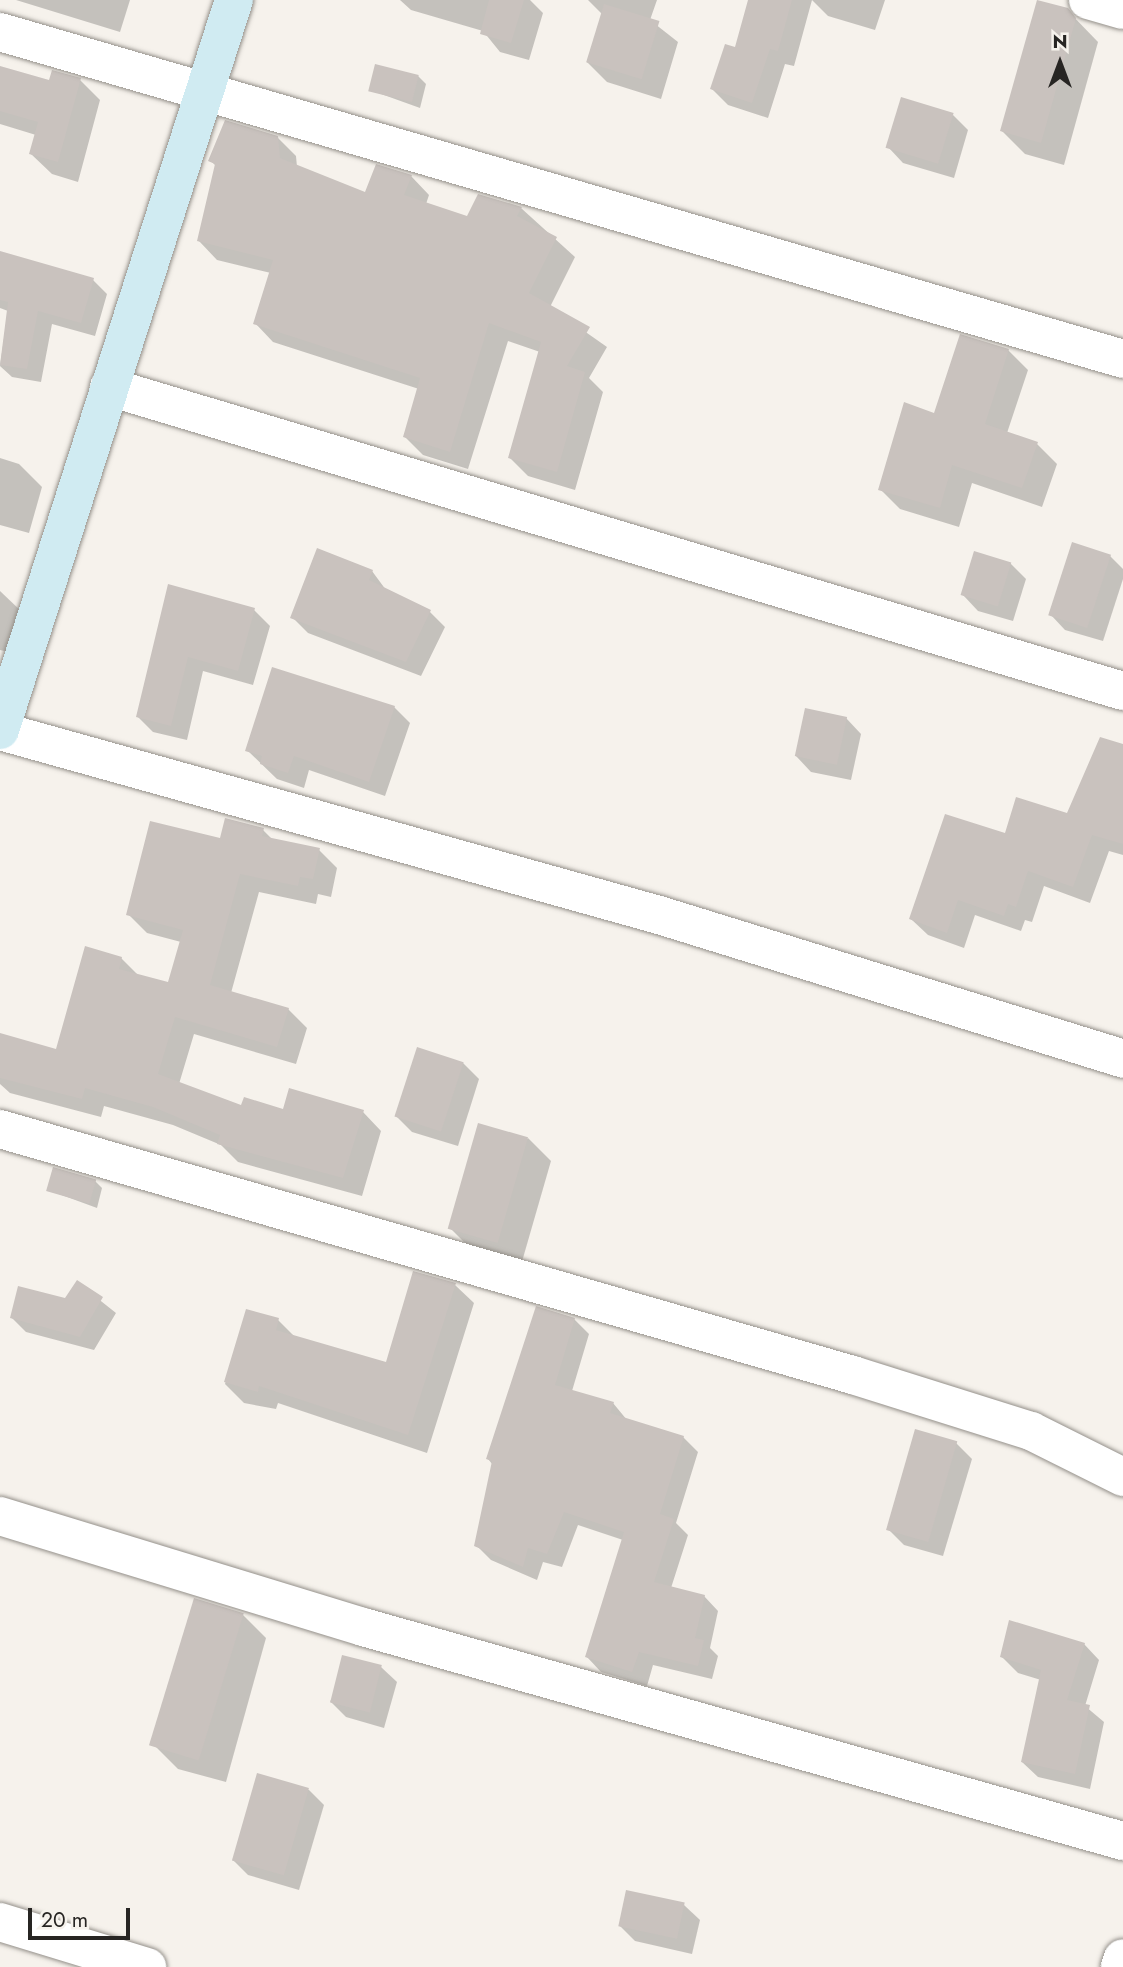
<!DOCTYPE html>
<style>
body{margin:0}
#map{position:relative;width:1123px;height:1967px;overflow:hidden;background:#f6f2ec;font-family:Jost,sans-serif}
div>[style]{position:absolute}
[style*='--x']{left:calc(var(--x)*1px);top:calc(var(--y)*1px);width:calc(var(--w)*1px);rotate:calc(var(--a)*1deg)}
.shadow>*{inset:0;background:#0003}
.building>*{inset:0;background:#c9c2be;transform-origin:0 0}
.roads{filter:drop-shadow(0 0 2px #94908a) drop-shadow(0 0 2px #94908a)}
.street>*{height:38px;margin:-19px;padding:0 19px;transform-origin:19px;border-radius:19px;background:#fff}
.secondary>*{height:38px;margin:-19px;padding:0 19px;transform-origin:19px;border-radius:19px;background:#d0ebf2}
span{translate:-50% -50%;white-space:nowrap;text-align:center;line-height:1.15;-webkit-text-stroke:6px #f6f2ec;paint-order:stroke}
.north{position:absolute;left:1025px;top:28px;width:70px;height:70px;-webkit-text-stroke:5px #f6f2ec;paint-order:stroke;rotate:0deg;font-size:19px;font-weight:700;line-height:28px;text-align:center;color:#272523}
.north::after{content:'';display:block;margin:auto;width:24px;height:32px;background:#272523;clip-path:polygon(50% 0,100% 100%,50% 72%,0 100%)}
.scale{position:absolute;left:28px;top:1908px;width:102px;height:32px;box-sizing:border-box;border:4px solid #272523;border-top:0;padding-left:9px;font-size:21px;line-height:24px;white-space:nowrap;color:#272523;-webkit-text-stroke:5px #f6f2ec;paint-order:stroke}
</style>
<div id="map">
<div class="shadow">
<div style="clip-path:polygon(16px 0,130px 0,120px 32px)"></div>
<div style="clip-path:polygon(400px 0,530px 0,543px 13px,529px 60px,500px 52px,483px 31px,411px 10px)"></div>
<div style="clip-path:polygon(588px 0,657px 0,650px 20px,678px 42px,661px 99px,607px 82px,587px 62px,602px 14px)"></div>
<div style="clip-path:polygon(750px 0,812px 0,794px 66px,785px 64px,768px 118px,728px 105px,712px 89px,736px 49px)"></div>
<div style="clip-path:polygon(812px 0,885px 0,875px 30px,828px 16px)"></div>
<div style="clip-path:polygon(1067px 10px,1098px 42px,1064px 165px,1025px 154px,1002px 131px)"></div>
<div style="clip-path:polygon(0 68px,51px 83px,80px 80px,100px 100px,78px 182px,52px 174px,31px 154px,36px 135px,0 124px)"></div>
<div style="clip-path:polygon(418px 76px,426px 84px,420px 108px,370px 90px)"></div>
<div style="clip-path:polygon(953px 115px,968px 130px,954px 178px,903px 163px,888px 147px)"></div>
<div style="clip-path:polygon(277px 137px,296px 156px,297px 167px,366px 194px,411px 176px,429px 195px,426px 204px,468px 219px,521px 208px,575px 257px,550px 307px,607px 347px,589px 378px,603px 392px,575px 490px,528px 476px,510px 458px,540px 352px,508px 341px,468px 469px,423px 455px,405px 437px,419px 389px,273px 342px,255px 323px,271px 273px,217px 260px,199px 241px,217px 167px,210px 160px)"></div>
<div style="clip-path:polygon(0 253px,93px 280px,107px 294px,95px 336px,52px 324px,41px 382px,12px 377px,0 366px,8px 311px,0 308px)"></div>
<div style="clip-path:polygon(1008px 350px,1028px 370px,1007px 433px,1037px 444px,1057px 464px,1042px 507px,972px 483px,959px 527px,900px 509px,880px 489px,935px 415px)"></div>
<div style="clip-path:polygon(0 458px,19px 464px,42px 487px,29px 533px,0 525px)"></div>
<div style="clip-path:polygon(1110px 556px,1123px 569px,1123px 579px,1103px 641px,1065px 630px,1050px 614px)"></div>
<div style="clip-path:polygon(1010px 563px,1026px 579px,1013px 621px,978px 611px,963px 595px)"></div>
<div style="clip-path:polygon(372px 571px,386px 590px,430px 612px,445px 627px,421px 676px,308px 633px,292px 617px)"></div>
<div style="clip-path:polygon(170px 586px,254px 610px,270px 626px,253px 685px,203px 671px,187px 740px,153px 732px,138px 717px)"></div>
<div style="clip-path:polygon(0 591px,21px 611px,8px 652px,0 650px)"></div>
<div style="clip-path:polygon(394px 707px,410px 723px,385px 796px,309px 770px,304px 788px,277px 779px,247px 750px)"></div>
<div style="clip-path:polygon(846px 718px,861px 734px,851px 780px,811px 772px,796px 756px)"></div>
<div style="clip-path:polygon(1123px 745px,1123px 855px,1109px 851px,1090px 903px,1044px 886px,1032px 922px,1025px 920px,1021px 931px,975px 915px,964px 948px,928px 935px,911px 919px,1068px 815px)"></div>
<div style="clip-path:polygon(263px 830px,273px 840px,319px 850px,337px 868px,331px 897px,318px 894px,316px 904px,259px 892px,231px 993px,288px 1009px,307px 1028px,296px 1064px,194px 1034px,179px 1084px,242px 1108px,363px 1112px,381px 1131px,362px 1196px,238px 1162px,221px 1145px,173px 1125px,104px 1106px,101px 1117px,10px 1093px,0 1084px,0 1045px,57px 1051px,121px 958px,139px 976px,170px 985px,181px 942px,147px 933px,128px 914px,222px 841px)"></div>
<div style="clip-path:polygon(463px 1063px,479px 1079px,458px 1146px,412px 1132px,397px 1117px)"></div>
<div style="clip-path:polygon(528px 1138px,551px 1161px,521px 1265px,473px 1251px,450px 1228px)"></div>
<div style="clip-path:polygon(95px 1181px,102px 1188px,97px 1208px,48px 1190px)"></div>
<div style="clip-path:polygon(415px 1273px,455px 1285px,474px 1303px,427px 1453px,278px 1403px,276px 1409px,244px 1403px,225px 1384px,247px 1311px,278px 1320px,297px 1339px,387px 1365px)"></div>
<div style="clip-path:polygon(77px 1282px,116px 1313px,94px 1350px,26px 1332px,12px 1318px,66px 1300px)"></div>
<div style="clip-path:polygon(574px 1319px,589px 1334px,572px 1391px,613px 1403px,627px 1420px,683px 1437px,698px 1452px,676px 1523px,688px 1535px,671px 1588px,704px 1596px,718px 1611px,710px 1648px,718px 1656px,712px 1679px,653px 1665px,647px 1686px,601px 1672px,587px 1657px,623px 1540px,578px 1525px,562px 1567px,543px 1562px,537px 1580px,491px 1560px,476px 1545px,493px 1465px,488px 1459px)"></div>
<div style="clip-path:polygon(956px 1443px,972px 1459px,943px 1556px,904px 1545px,889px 1530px)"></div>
<div style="clip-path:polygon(243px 1615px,266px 1638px,226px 1782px,178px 1769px,155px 1746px)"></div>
<div style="clip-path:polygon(1084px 1644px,1099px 1660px,1085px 1706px,1104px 1722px,1090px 1789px,1038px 1777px,1022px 1762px,1041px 1680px,1018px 1673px,1002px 1657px)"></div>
<div style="clip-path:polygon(381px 1667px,397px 1682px,384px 1728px,346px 1717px,330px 1701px)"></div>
<div style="clip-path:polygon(258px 1775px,309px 1790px,324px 1805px,299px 1890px,248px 1875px,233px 1860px)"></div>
<div style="clip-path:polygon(684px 1905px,700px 1920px,692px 1954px,635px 1941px,620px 1926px)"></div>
</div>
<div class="building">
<div style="clip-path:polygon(489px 0,524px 0,511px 43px,480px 34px)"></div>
<div style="clip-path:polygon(748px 0,792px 0,778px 51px,770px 49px,752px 103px,710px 89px,725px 44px,735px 47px)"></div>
<div style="clip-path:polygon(1037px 0,1068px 8px,1076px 18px,1041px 143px,1000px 131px)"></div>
<div style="left:604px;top:4px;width:58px;height:61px;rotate:17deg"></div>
<div style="left:375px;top:64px;width:45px;height:28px;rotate:14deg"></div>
<div style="clip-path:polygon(0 66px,49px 80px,52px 70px,81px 78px,58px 162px,29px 154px,38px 122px,0 111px)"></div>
<div style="left:901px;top:97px;width:55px;height:53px;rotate:17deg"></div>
<div style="clip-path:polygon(225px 120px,278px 136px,280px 158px,365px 192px,376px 164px,412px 175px,404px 195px,467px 216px,478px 194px,522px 207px,517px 216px,557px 237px,529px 293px,590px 327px,567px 366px,585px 372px,557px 472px,508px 458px,541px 342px,489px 323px,450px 452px,403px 437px,420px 378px,253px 324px,273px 260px,197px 241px,215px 164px,208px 161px)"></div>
<div style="clip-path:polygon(0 251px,94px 278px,81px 323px,38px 311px,27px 369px,0 365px,8px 302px,0 300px)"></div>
<div style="clip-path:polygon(960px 334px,1009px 349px,985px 424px,1038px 442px,1022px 488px,952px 465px,940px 508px,878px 490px,904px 402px,934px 413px)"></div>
<div style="left:1072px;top:542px;width:41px;height:77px;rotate:18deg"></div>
<div style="clip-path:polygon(317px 548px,373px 570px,369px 580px,431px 610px,406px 662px,290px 618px)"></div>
<div style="left:974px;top:551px;width:39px;height:46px;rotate:17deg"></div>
<div style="clip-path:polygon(168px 584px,255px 608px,238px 671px,188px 657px,171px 726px,136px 717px)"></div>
<div style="clip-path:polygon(272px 667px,395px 706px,369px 782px,294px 756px,288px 773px,260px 764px,262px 756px,245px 751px)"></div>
<div style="left:805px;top:708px;width:43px;height:49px;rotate:12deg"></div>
<div style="clip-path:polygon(1100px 737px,1123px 744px,1123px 844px,1092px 835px,1073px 887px,1028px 871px,1016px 907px,1008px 904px,1004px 916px,958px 900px,947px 933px,909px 919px,945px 814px,1005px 833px,1016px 797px,1067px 813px)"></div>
<div style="clip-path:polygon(225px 818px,264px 828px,262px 836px,320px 848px,313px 879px,300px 877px,298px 886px,240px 874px,210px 985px,289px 1008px,277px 1047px,175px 1017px,158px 1074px,241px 1105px,244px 1097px,283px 1109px,289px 1088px,364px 1110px,343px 1178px,217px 1144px,220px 1135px,153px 1107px,85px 1088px,82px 1099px,0 1078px,0 1033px,56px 1049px,85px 946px,122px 957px,119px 969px,168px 982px,183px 930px,126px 915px,150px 821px,220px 838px)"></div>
<div style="left:417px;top:1047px;width:49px;height:73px;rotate:18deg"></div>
<div style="left:478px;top:1123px;width:52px;height:110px;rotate:16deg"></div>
<div style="left:53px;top:1167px;width:45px;height:25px;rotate:16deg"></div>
<div style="clip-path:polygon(413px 1271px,456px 1283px,408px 1435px,259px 1386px,258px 1392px,224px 1382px,246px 1309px,279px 1318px,276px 1330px,386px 1362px)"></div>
<div style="clip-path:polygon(77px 1280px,103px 1297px,80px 1337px,10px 1318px,18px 1286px,65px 1298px)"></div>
<div style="clip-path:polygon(536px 1306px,575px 1318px,555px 1385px,614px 1402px,610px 1413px,684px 1436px,660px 1514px,674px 1519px,654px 1582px,705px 1595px,695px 1638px,704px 1640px,698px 1666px,639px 1652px,632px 1672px,585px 1657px,624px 1532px,564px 1512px,547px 1554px,528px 1548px,523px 1567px,474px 1546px,492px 1461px,486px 1459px)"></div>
<div style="left:915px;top:1429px;width:44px;height:105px;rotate:16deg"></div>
<div style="left:194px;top:1598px;width:52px;height:154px;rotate:17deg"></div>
<div style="clip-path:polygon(1009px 1620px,1085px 1643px,1067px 1700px,1090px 1705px,1075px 1774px,1021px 1762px,1041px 1670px,1000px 1657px)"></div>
<div style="left:342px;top:1655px;width:41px;height:49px;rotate:14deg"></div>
<div style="left:257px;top:1773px;width:54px;height:91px;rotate:16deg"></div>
<div style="left:626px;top:1890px;width:60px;height:37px;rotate:12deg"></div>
</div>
<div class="roads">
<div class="street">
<div style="--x:1088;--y:0;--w:36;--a:16"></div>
<div style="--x:0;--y:32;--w:1170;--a:16.23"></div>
<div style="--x:109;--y:387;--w:1059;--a:16.69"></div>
<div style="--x:0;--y:731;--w:684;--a:15.6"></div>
<div style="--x:659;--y:915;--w:486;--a:17.2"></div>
<div style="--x:0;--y:1129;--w:888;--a:16.09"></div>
<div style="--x:853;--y:1375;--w:187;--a:17.5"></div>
<div style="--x:1031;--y:1431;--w:103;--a:26.6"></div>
<div style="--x:0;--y:1516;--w:380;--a:17"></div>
<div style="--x:363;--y:1627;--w:790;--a:15.73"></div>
<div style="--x:0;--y:1922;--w:154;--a:17"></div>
<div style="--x:1120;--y:1967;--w:9;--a:-72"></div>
</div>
<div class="secondary">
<div style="--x:0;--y:730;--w:767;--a:-72.23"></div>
</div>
</div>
<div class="north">N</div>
<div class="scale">20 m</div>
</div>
